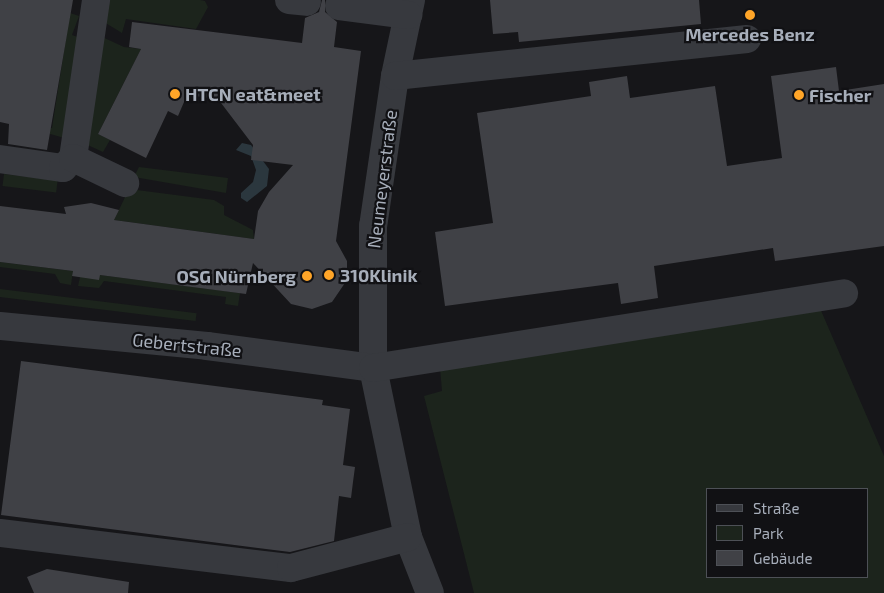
<!DOCTYPE html>
<meta charset="utf-8">
<style>
body{margin:0}
#map{position:relative;width:884px;height:593px;overflow:hidden;background:#161619;font-family:"Exo 2",sans-serif}
div>[style]{position:absolute}
[style*='--x']{left:calc(var(--x)*1px);top:calc(var(--y)*1px);width:calc(var(--w)*1px);rotate:calc(var(--a)*1deg)}
.green>*{inset:0;background:#1c241c;transform-origin:0 0}
.water>*{inset:0;background:#2b373e}
.building>*{inset:0;background:#404146}
.minor>*{height:28px;margin:-14px;padding:0 14px;transform-origin:14px;border-radius:14px;background:#37393e}
.dots>*{width:14px;height:14px;translate:-50% -50%;box-sizing:border-box;border:2px solid #111114;border-radius:50%}
span{translate:-50% -50%;white-space:nowrap;text-align:center;line-height:1.15;-webkit-text-stroke:4.5px #111114;paint-order:stroke}
.poi-label{font-size:18px;color:#a7aeba;font-weight:700}
.left{translate:0 -50%;text-align:left}
.right{translate:-100% -50%;text-align:right}
.street-label{font-size:18px;color:#a7aeba}
.legend{position:absolute;left:706px;top:488px;width:162px;height:90px;box-sizing:border-box;background:#111114;border:1px solid #4d5056;margin:0;padding:6px 9px;list-style:none;font-size:15px;color:#a7aeba}
.legend li{display:flex;align-items:center;gap:10px;height:25px}
.legend b{width:25px;border:1px solid #4d5056}
</style>
<div id="map">
<div class="green">
<div style="clip-path:polygon(110px 0,200px 0,205px 1px,208px 7px,196px 29px,126px 19px,122px 33px,104px 22px,102px 11px)"></div>
<div style="clip-path:polygon(70px 13px,79px 16px,72px 35px,83px 39px,68px 139px,11px 123px,52px 128px)"></div>
<div style="clip-path:polygon(100px 36px,124px 47px,141px 49px,98px 134px,110px 140px,103px 152px,79px 141px)"></div>
<div style="clip-path:polygon(139px 167px,228px 178px,226px 193px,134px 177px)"></div>
<div style="left:4px;top:174px;width:54px;height:12px;rotate:7deg"></div>
<div style="clip-path:polygon(129px 189px,214px 200px,224px 206px,224px 215px,253px 230px,254px 239px,114px 220px)"></div>
<div style="clip-path:polygon(0 262px,73px 271px,71px 285px,60px 283px,55px 274px,0 267px)"></div>
<div style="clip-path:polygon(100px 275px,240px 293px,238px 306px,225px 304px,226px 297px,104px 281px,99px 288px,78px 286px,80px 277px)"></div>
<div style="left:0;top:289px;width:198px;height:8px;rotate:7deg"></div>
<div style="clip-path:polygon(evenodd,819px 306px,884px 456px,884px 593px,474px 593px,424px 396px,442px 391px,440px 368px,819px 306px,708px 489px,868px 489px,868px 577px,708px 577px,708px 489px)"></div>
</div>
<div class="water">
<div style="clip-path:polygon(242px 143px,251px 145px,269px 169px,267px 186px,247px 202px,241px 198px,241px 193px,253px 182px,256px 170px,251px 156px,236px 150px)"></div>
</div>
<div class="building">
<div style="clip-path:polygon(0 0,73px 0,47px 150px,8px 144px,9px 124px,0 122px)"></div>
<div style="clip-path:polygon(322px 0,325px 0,325px 12px,337px 22px,334px 47px,361px 51px,336px 241px,347px 261px,347px 280px,332px 302px,312px 309px,291px 304px,253px 263px,246px 294px,100px 275px,99px 280px,72px 276px,73px 271px,0 262px,0 206px,66px 214px,64px 207px,91px 203px,119px 210px,114px 220px,254px 239px,258px 211px,269px 192px,293px 165px,251px 160px,253px 145px,218px 99px,187px 95px,178px 116px,168px 111px,146px 158px,98px 134px,141px 49px,129px 47px,132px 22px,302px 43px,305px 18px,319px 12px)"></div>
<div style="clip-path:polygon(490px 0,699px 0,701px 24px,519px 42px,518px 32px,493px 34px)"></div>
<div style="clip-path:polygon(836px 67px,839px 91px,884px 84px,884px 246px,775px 261px,773px 248px,654px 266px,658px 298px,621px 304px,618px 283px,445px 306px,435px 232px,493px 223px,477px 113px,591px 96px,589px 82px,627px 76px,630px 98px,715px 86px,727px 166px,782px 158px,771px 76px)"></div>
<div style="clip-path:polygon(21px 361px,323px 400px,322px 405px,350px 409px,343px 465px,355px 467px,353px 482px,351px 498px,339px 496px,334px 541px,290px 552px,1px 515px)"></div>
<div style="clip-path:polygon(47px 569px,129px 582px,128px 593px,34px 593px,27px 577px)"></div>
</div>
<div class="minor">
<div style="--x:289;--y:0;--w:18;--a:6"></div>
<div style="--x:411;--y:0;--w:78;--a:101.9"></div>
<div style="--x:395;--y:76;--w:152;--a:98.3"></div>
<div style="--x:373;--y:226;--w:142;--a:90"></div>
<div style="--x:373;--y:368;--w:173;--a:78.3"></div>
<div style="--x:408;--y:537;--w:60;--a:68.6"></div>
<div style="--x:339;--y:6;--w:70;--a:7.4"></div>
<div style="--x:395;--y:76;--w:354;--a:-6"></div>
<div style="--x:73;--y:158;--w:160;--a:-81.7"></div>
<div style="--x:0;--y:159;--w:64;--a:8.1"></div>
<div style="--x:63;--y:168;--w:14;--a:-45"></div>
<div style="--x:73;--y:158;--w:58;--a:25.7"></div>
<div style="--x:0;--y:326;--w:208;--a:5.5"></div>
<div style="--x:207;--y:346;--w:167;--a:7.5"></div>
<div style="--x:373;--y:368;--w:477;--a:-9"></div>
<div style="--x:0;--y:533;--w:293;--a:6.9"></div>
<div style="--x:291;--y:568;--w:121;--a:-14.8"></div>
</div>
<div class="dots">
<div style="left:750px;top:15px;background:#ffa528"></div>
<div style="left:175px;top:94px;background:#ffa528"></div>
<div style="left:799px;top:95px;background:#ffa528"></div>
<div style="left:329px;top:275px;background:#ffa528"></div>
<div style="left:307px;top:276px;background:#ffa528"></div>
</div>
<div class="poi-label">
<span style="left:750px;top:34px">Mercedes Benz</span>
<span class="left" style="left:185px;top:94px">HTCN eat&amp;meet</span>
<span class="left" style="left:809px;top:95px">Fischer</span>
<span class="left" style="left:340px;top:275px">310Klinik</span>
<span class="right" style="left:296px;top:276px">OSG Nürnberg</span>
</div>
<div class="street-label">
<span style="left:382px;top:179px;rotate:-83deg">Neumeyerstraße</span>
<span style="left:187px;top:345px;rotate:6deg">Gebertstraße</span>
</div>
<ul class="legend">
<li><b style="height:6px;background:#37393e"></b>Straße</li>
<li><b style="height:14px;background:#1c241c"></b>Park</li>
<li><b style="height:14px;background:#404146"></b>Gebäude</li>
</ul>
</div>
